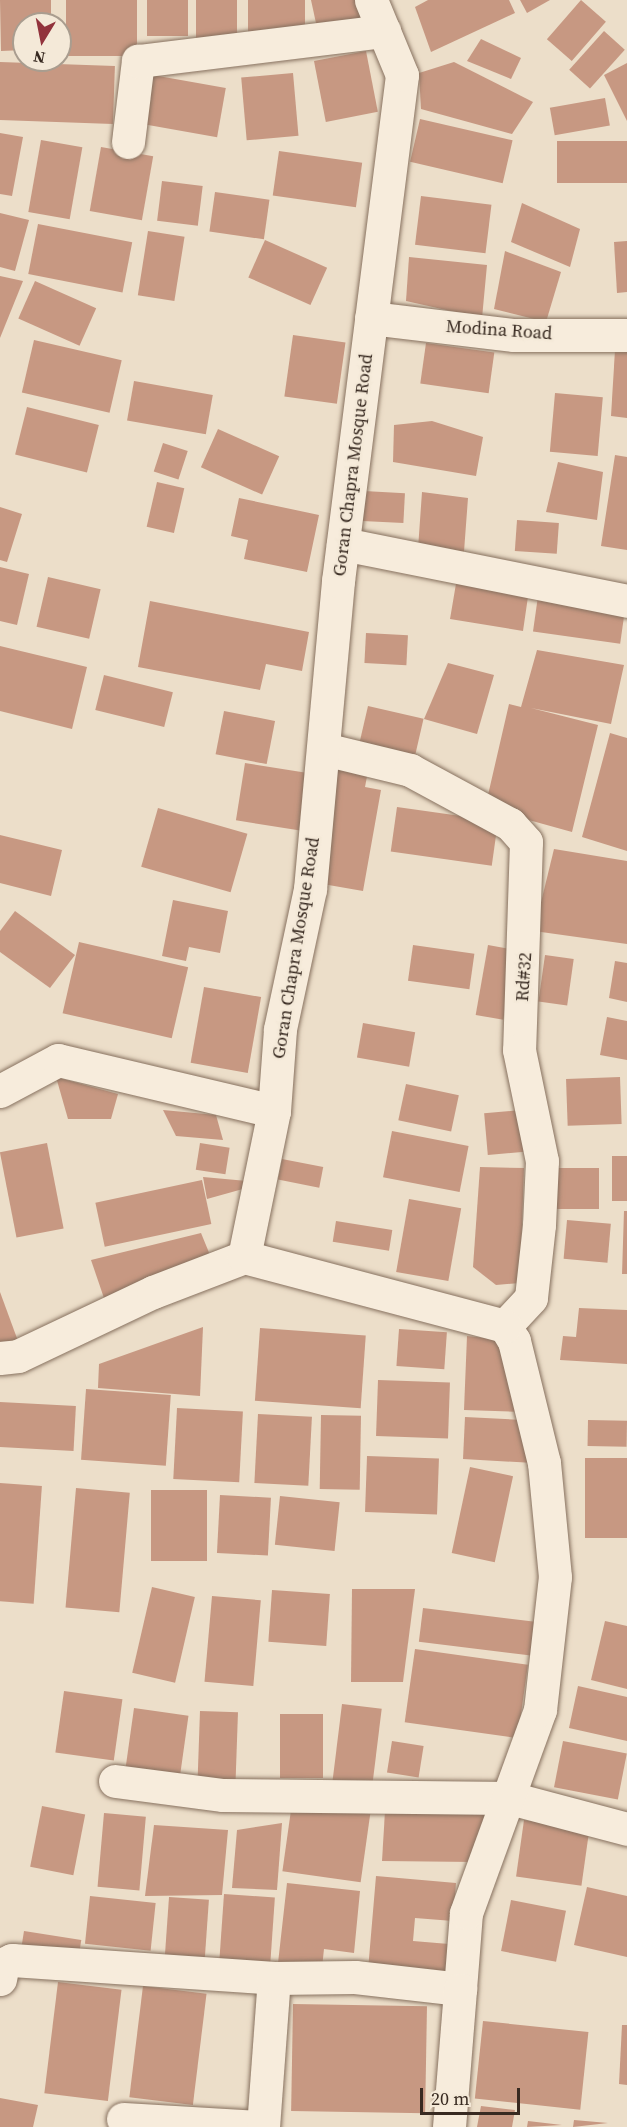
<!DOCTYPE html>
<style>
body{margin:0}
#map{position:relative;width:627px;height:2127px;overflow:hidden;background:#ecdec9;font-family:"Source Serif 4",serif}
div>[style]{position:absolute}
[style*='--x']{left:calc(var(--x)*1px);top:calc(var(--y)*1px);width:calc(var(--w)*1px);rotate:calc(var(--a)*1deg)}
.building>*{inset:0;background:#c79882;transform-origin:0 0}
.roads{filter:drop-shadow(0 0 2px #87715f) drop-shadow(0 0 2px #87715f)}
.minor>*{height:33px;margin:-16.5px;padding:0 16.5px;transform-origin:16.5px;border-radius:16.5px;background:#f7ecdc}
span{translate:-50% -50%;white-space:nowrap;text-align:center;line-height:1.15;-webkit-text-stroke:5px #f4e9d8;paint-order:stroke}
.street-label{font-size:18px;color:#382a21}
.north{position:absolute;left:12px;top:12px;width:60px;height:60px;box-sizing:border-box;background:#f4e9d8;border:2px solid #a99d8f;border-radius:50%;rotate:190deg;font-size:16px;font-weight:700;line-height:24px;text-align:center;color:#382a21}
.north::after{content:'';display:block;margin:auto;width:21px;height:27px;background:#92333c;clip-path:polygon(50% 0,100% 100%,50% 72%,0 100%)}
.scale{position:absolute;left:420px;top:2088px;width:100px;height:27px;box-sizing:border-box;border:3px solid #382a21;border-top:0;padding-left:8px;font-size:18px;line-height:21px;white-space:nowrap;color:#382a21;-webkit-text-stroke:4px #f4e9d8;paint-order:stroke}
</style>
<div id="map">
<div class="building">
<div style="clip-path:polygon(0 0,51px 0,51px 24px,24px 24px,24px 50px,1px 51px)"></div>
<div style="left:66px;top:0;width:71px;height:56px"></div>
<div style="left:147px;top:0;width:41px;height:36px"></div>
<div style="left:196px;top:0;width:41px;height:45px"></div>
<div style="left:248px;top:0;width:57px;height:38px"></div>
<div style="clip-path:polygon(311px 0,360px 0,366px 27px,319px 37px)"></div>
<div style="clip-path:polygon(428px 0,509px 0,515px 13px,431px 52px,415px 7px)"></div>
<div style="clip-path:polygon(520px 0,550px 0,527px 13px)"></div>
<div style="left:581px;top:0;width:33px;height:52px;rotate:41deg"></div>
<div style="left:604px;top:31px;width:28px;height:52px;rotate:42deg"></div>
<div style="clip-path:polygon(481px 39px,521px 58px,511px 79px,467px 61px)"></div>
<div style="left:366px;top:51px;width:62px;height:53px;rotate:79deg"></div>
<div style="left:0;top:62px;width:115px;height:58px;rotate:2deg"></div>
<div style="clip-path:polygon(454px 62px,533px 102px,512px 134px,421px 109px,419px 73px)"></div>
<div style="clip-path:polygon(627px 63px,627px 121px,604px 75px)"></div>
<div style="left:293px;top:73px;width:63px;height:52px;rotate:85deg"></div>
<div style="left:147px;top:74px;width:80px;height:50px;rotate:10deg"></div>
<div style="left:605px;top:98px;width:28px;height:56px;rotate:80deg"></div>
<div style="left:420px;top:119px;width:95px;height:44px;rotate:13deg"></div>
<div style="clip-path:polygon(0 133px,23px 137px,12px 196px,0 194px)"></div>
<div style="left:41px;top:140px;width:42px;height:73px;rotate:10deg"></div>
<div style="left:627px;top:141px;width:42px;height:70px;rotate:90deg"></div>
<div style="left:101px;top:147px;width:53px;height:65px;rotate:10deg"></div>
<div style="left:279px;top:151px;width:84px;height:45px;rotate:8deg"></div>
<div style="left:162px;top:181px;width:41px;height:40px;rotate:7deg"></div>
<div style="left:215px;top:192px;width:55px;height:40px;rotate:8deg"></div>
<div style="left:421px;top:196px;width:71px;height:49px;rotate:7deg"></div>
<div style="clip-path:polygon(522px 203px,580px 229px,570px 267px,511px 242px)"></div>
<div style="clip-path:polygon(0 213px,29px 220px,15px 271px,0 267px)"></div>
<div style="left:38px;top:224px;width:96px;height:51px;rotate:11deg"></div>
<div style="left:148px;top:231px;width:37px;height:65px;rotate:9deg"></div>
<div style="left:265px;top:240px;width:68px;height:41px;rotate:24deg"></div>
<div style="clip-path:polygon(627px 241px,627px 292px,617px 293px,614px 242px)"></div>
<div style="clip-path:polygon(505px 251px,561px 272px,546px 322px,494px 309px)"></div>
<div style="clip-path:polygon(409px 257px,487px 265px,482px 318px,406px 301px)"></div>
<div style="clip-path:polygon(0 276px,23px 281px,0 338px)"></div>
<div style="left:35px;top:281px;width:67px;height:41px;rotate:24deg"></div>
<div style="left:293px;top:335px;width:53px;height:62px;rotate:8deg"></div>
<div style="left:34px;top:340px;width:90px;height:54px;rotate:13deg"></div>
<div style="left:426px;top:343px;width:69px;height:41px;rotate:8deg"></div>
<div style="clip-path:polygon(615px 350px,627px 351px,627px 418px,611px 416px)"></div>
<div style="left:134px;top:381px;width:80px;height:40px;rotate:10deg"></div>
<div style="left:555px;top:393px;width:48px;height:59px;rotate:5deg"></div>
<div style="left:27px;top:407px;width:74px;height:49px;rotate:14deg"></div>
<div style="clip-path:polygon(432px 421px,483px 437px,476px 476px,393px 462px,394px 425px)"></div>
<div style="left:218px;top:429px;width:67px;height:42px;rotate:24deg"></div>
<div style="left:163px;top:443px;width:26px;height:30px;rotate:18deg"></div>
<div style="clip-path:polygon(615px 455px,627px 457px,627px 550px,601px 546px)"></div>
<div style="clip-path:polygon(558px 462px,603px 472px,597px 520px,546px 512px)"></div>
<div style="left:157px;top:482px;width:28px;height:46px;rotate:13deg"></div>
<div style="left:364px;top:491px;width:41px;height:30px;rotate:3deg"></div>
<div style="clip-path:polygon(422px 492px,468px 498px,463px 565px,531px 576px,523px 631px,450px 619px,459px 566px,417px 563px)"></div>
<div style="clip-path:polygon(239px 498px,319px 515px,307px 572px,244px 559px,248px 540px,231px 536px)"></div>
<div style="clip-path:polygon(0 507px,22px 514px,7px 562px,0 560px)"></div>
<div style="left:517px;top:520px;width:42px;height:31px;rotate:4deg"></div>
<div style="clip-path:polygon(0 567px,29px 574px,17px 625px,0 621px)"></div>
<div style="left:48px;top:577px;width:54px;height:51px;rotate:13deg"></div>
<div style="left:539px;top:589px;width:88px;height:43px;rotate:8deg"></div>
<div style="clip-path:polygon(150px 601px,309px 632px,302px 671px,266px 664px,260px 690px,138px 667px)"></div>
<div style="left:366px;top:633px;width:42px;height:30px;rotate:3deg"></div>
<div style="clip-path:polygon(0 646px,87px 667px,72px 729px,0 711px)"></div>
<div style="clip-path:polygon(537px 650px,624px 665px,611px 724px,531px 708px,598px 725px,572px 832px,485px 808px,509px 704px,521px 707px)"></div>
<div style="clip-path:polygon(448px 663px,494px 675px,477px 734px,424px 719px)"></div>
<div style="left:104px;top:675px;width:71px;height:36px;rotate:14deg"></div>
<div style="left:368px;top:706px;width:57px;height:45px;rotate:13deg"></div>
<div style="left:224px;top:711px;width:52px;height:44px;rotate:11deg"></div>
<div style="clip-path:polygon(610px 733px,627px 738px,627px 851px,582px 837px)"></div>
<div style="clip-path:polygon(338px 760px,369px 766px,365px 787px,381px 790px,363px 891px,317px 883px)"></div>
<div style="left:245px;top:763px;width:65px;height:58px;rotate:9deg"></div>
<div style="left:397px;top:807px;width:102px;height:45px;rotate:8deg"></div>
<div style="left:158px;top:808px;width:93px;height:61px;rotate:16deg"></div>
<div style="clip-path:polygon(0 835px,62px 850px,51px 896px,0 883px)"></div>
<div style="clip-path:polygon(554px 849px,627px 861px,627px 944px,534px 931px)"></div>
<div style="clip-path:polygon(173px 900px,228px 911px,220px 953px,189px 947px,186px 961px,162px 956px)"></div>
<div style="clip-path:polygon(15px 911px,75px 955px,50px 988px,0 952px,0 931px)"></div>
<div style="left:79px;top:942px;width:112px;height:73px;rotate:13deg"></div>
<div style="left:413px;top:945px;width:62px;height:36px;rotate:8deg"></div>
<div style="left:488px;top:945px;width:28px;height:71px;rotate:10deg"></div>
<div style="left:545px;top:955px;width:29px;height:47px;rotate:8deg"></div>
<div style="clip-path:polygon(615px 961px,627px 963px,627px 1002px,609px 998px)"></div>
<div style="left:204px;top:987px;width:58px;height:77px;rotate:10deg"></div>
<div style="clip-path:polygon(607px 1017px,627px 1021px,627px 1060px,600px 1055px)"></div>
<div style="left:363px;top:1023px;width:53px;height:35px;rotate:10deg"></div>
<div style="clip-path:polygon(56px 1077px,118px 1094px,111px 1119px,68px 1119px)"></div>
<div style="left:620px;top:1077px;width:47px;height:54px;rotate:88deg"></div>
<div style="left:406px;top:1084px;width:54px;height:37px;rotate:12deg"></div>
<div style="clip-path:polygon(163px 1110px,216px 1115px,223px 1140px,176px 1136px)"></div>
<div style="left:521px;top:1110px;width:42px;height:37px;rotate:85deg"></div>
<div style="left:392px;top:1131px;width:78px;height:47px;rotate:11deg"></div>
<div style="left:47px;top:1143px;width:87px;height:48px;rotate:79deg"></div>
<div style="left:200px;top:1143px;width:30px;height:27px;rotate:9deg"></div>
<div style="left:627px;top:1156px;width:45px;height:15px;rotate:90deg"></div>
<div style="left:282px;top:1159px;width:42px;height:21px;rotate:11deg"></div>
<div style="clip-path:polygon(480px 1167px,524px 1168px,520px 1283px,496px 1285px,473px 1267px)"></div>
<div style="left:557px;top:1168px;width:42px;height:41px"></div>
<div style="clip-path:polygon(203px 1177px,247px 1181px,250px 1187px,207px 1199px)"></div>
<div style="left:202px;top:1180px;width:45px;height:109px;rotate:78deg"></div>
<div style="left:409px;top:1199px;width:53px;height:74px;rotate:10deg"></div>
<div style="clip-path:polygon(624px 1211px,627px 1211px,627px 1274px,622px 1274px)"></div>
<div style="left:567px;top:1220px;width:44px;height:39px;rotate:5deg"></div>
<div style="left:336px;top:1221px;width:57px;height:21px;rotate:9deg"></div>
<div style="clip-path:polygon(201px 1233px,210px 1255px,105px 1301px,91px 1260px)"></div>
<div style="clip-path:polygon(0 1292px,18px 1341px,0 1345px)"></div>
<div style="clip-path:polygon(579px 1308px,627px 1310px,627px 1364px,560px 1360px,563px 1336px,576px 1337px)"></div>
<div style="clip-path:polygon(203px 1327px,200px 1396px,98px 1388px,99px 1364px)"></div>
<div style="left:260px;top:1328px;width:106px;height:73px;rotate:4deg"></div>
<div style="left:399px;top:1329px;width:48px;height:37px;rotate:4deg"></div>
<div style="clip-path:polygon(467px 1336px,495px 1339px,503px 1347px,522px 1412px,464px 1410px)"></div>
<div style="left:378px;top:1380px;width:72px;height:56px;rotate:2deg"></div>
<div style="left:86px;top:1389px;width:85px;height:71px;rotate:4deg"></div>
<div style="left:0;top:1402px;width:76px;height:45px;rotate:3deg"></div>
<div style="left:177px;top:1408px;width:66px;height:71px;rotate:3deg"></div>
<div style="left:258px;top:1414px;width:54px;height:69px;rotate:3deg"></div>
<div style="left:321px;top:1415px;width:40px;height:74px;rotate:1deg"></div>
<div style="clip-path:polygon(465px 1417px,523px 1420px,534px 1463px,463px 1459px)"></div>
<div style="left:588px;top:1420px;width:39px;height:26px;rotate:1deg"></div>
<div style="left:367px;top:1456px;width:72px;height:56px;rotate:2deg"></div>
<div style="left:627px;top:1458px;width:80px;height:42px;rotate:90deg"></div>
<div style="left:470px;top:1467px;width:44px;height:88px;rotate:12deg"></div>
<div style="left:0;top:1483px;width:42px;height:118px;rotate:4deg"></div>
<div style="left:76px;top:1488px;width:54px;height:120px;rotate:5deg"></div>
<div style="left:151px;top:1490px;width:56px;height:71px"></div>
<div style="left:220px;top:1495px;width:51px;height:58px;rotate:3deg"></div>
<div style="left:280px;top:1496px;width:60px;height:49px;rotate:6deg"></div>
<div style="left:152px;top:1587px;width:44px;height:88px;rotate:13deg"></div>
<div style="clip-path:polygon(352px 1589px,415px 1589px,403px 1682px,351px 1682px)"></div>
<div style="left:272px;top:1590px;width:58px;height:52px;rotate:4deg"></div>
<div style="left:212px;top:1596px;width:49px;height:86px;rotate:5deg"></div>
<div style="left:423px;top:1608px;width:115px;height:34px;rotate:7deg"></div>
<div style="clip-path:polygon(605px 1621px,627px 1626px,627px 1689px,591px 1680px)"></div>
<div style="left:415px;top:1649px;width:114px;height:74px;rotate:8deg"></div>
<div style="clip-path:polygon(578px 1686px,627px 1697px,627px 1741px,569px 1728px)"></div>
<div style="left:64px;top:1691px;width:59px;height:62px;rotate:8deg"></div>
<div style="left:342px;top:1704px;width:40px;height:85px;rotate:7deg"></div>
<div style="left:134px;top:1708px;width:55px;height:64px;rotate:8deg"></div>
<div style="left:200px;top:1711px;width:38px;height:70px;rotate:2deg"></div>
<div style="left:280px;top:1714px;width:43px;height:64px"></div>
<div style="left:392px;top:1741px;width:32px;height:32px;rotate:9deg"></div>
<div style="left:563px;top:1741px;width:65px;height:47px;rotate:11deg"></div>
<div style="left:292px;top:1803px;width:79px;height:69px;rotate:8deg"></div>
<div style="left:42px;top:1806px;width:44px;height:62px;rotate:11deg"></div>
<div style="clip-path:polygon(489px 1810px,474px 1862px,382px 1861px,385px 1811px)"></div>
<div style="left:104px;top:1813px;width:42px;height:74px;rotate:5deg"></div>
<div style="left:524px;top:1820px;width:66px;height:57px;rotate:8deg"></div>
<div style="clip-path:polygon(282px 1823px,277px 1890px,232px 1888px,237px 1830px)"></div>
<div style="clip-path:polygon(154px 1825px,228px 1830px,222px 1895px,145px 1896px)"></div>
<div style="clip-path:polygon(376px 1876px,456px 1883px,453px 1921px,415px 1918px,413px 1941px,449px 1944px,446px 1977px,368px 1970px)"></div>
<div style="clip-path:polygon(287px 1883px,360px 1891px,354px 1953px,324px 1949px,321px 1977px,277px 1972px)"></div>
<div style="clip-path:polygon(587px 1887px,627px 1896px,627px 1957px,574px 1945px)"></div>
<div style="left:224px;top:1894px;width:51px;height:73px;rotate:4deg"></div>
<div style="left:90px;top:1896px;width:66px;height:48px;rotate:6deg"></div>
<div style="left:169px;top:1897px;width:40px;height:72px;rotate:4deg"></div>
<div style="left:511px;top:1900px;width:56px;height:52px;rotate:11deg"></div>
<div style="left:24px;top:1931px;width:58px;height:23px;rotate:9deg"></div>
<div style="left:58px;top:1982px;width:64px;height:112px;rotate:7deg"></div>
<div style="left:143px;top:1986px;width:64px;height:112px;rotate:7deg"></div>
<div style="left:293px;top:2004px;width:134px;height:107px;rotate:1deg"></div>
<div style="left:483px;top:2021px;width:106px;height:78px;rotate:6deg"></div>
<div style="clip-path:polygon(622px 2025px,627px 2025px,627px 2085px,619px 2084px)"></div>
<div style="clip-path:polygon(0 2098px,38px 2105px,33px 2127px,0 2127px)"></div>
<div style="clip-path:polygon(481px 2106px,515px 2110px,512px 2127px,477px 2127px)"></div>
<div style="clip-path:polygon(574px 2120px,608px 2123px,573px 2127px)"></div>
<div style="clip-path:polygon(528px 2121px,562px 2125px,527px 2127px)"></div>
</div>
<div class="roads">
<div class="minor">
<div style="--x:128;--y:142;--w:82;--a:-83"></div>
<div style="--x:138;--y:61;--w:248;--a:-7"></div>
<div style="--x:371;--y:318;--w:144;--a:6.8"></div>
<div style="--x:514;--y:335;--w:113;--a:0"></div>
<div style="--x:343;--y:544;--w:290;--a:11.3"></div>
<div style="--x:324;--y:749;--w:89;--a:13.7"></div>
<div style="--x:410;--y:770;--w:114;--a:28.4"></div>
<div style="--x:510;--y:824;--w:24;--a:48"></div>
<div style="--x:526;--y:842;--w:208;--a:91.9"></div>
<div style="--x:519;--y:1050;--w:113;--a:78.3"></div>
<div style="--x:542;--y:1161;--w:64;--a:92.7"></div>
<div style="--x:539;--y:1225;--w:73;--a:96.3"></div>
<div style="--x:531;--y:1298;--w:38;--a:133"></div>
<div style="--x:0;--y:1091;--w:66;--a:-28.1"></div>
<div style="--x:58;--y:1060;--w:222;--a:13.3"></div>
<div style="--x:0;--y:1358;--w:18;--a:-6"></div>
<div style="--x:18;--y:1356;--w:149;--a:-25.4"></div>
<div style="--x:153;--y:1292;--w:97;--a:-21"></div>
<div style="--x:115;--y:1781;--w:109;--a:7.4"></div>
<div style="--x:223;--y:1795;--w:287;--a:0.6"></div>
<div style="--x:510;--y:1798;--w:121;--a:14.8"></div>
<div style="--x:0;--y:1979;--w:15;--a:-79"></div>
<div style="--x:3;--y:1964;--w:10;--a:-24"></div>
<div style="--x:12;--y:1960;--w:263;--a:3.9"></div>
<div style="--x:123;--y:2119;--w:136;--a:3.4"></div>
<div style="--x:263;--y:2127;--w:149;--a:-85.8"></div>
<div style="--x:274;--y:1978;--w:81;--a:-0.7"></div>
<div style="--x:355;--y:1977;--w:106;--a:6.5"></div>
<div style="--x:460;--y:1989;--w:76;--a:-85.5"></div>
<div style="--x:466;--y:1913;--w:216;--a:-70"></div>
<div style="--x:540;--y:1710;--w:134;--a:-83.6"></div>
<div style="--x:555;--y:1577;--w:115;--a:-95.5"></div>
<div style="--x:544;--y:1463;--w:126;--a:-103.8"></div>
<div style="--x:514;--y:1341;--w:17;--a:-121"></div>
<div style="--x:505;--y:1326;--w:270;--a:-165.2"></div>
<div style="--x:244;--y:1257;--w:149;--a:-78.4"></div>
<div style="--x:274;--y:1111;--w:82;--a:-85.8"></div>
<div style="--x:280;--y:1029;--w:143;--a:-77.9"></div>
<div style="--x:310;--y:889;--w:309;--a:-84.8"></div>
<div style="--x:338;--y:581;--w:510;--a:-82.79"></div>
<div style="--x:402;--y:75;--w:81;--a:-112.5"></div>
<div style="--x:449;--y:2127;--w:138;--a:-85.4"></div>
</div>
</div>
<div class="street-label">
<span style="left:499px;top:330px;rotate:4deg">Modina Road</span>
<span style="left:353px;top:465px;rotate:-83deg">Goran Chapra Mosque Road</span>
<span style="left:296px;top:948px;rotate:-81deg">Goran Chapra Mosque Road</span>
<span style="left:524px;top:977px;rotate:-86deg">Rd#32</span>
</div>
<div class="north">N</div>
<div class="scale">20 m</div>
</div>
